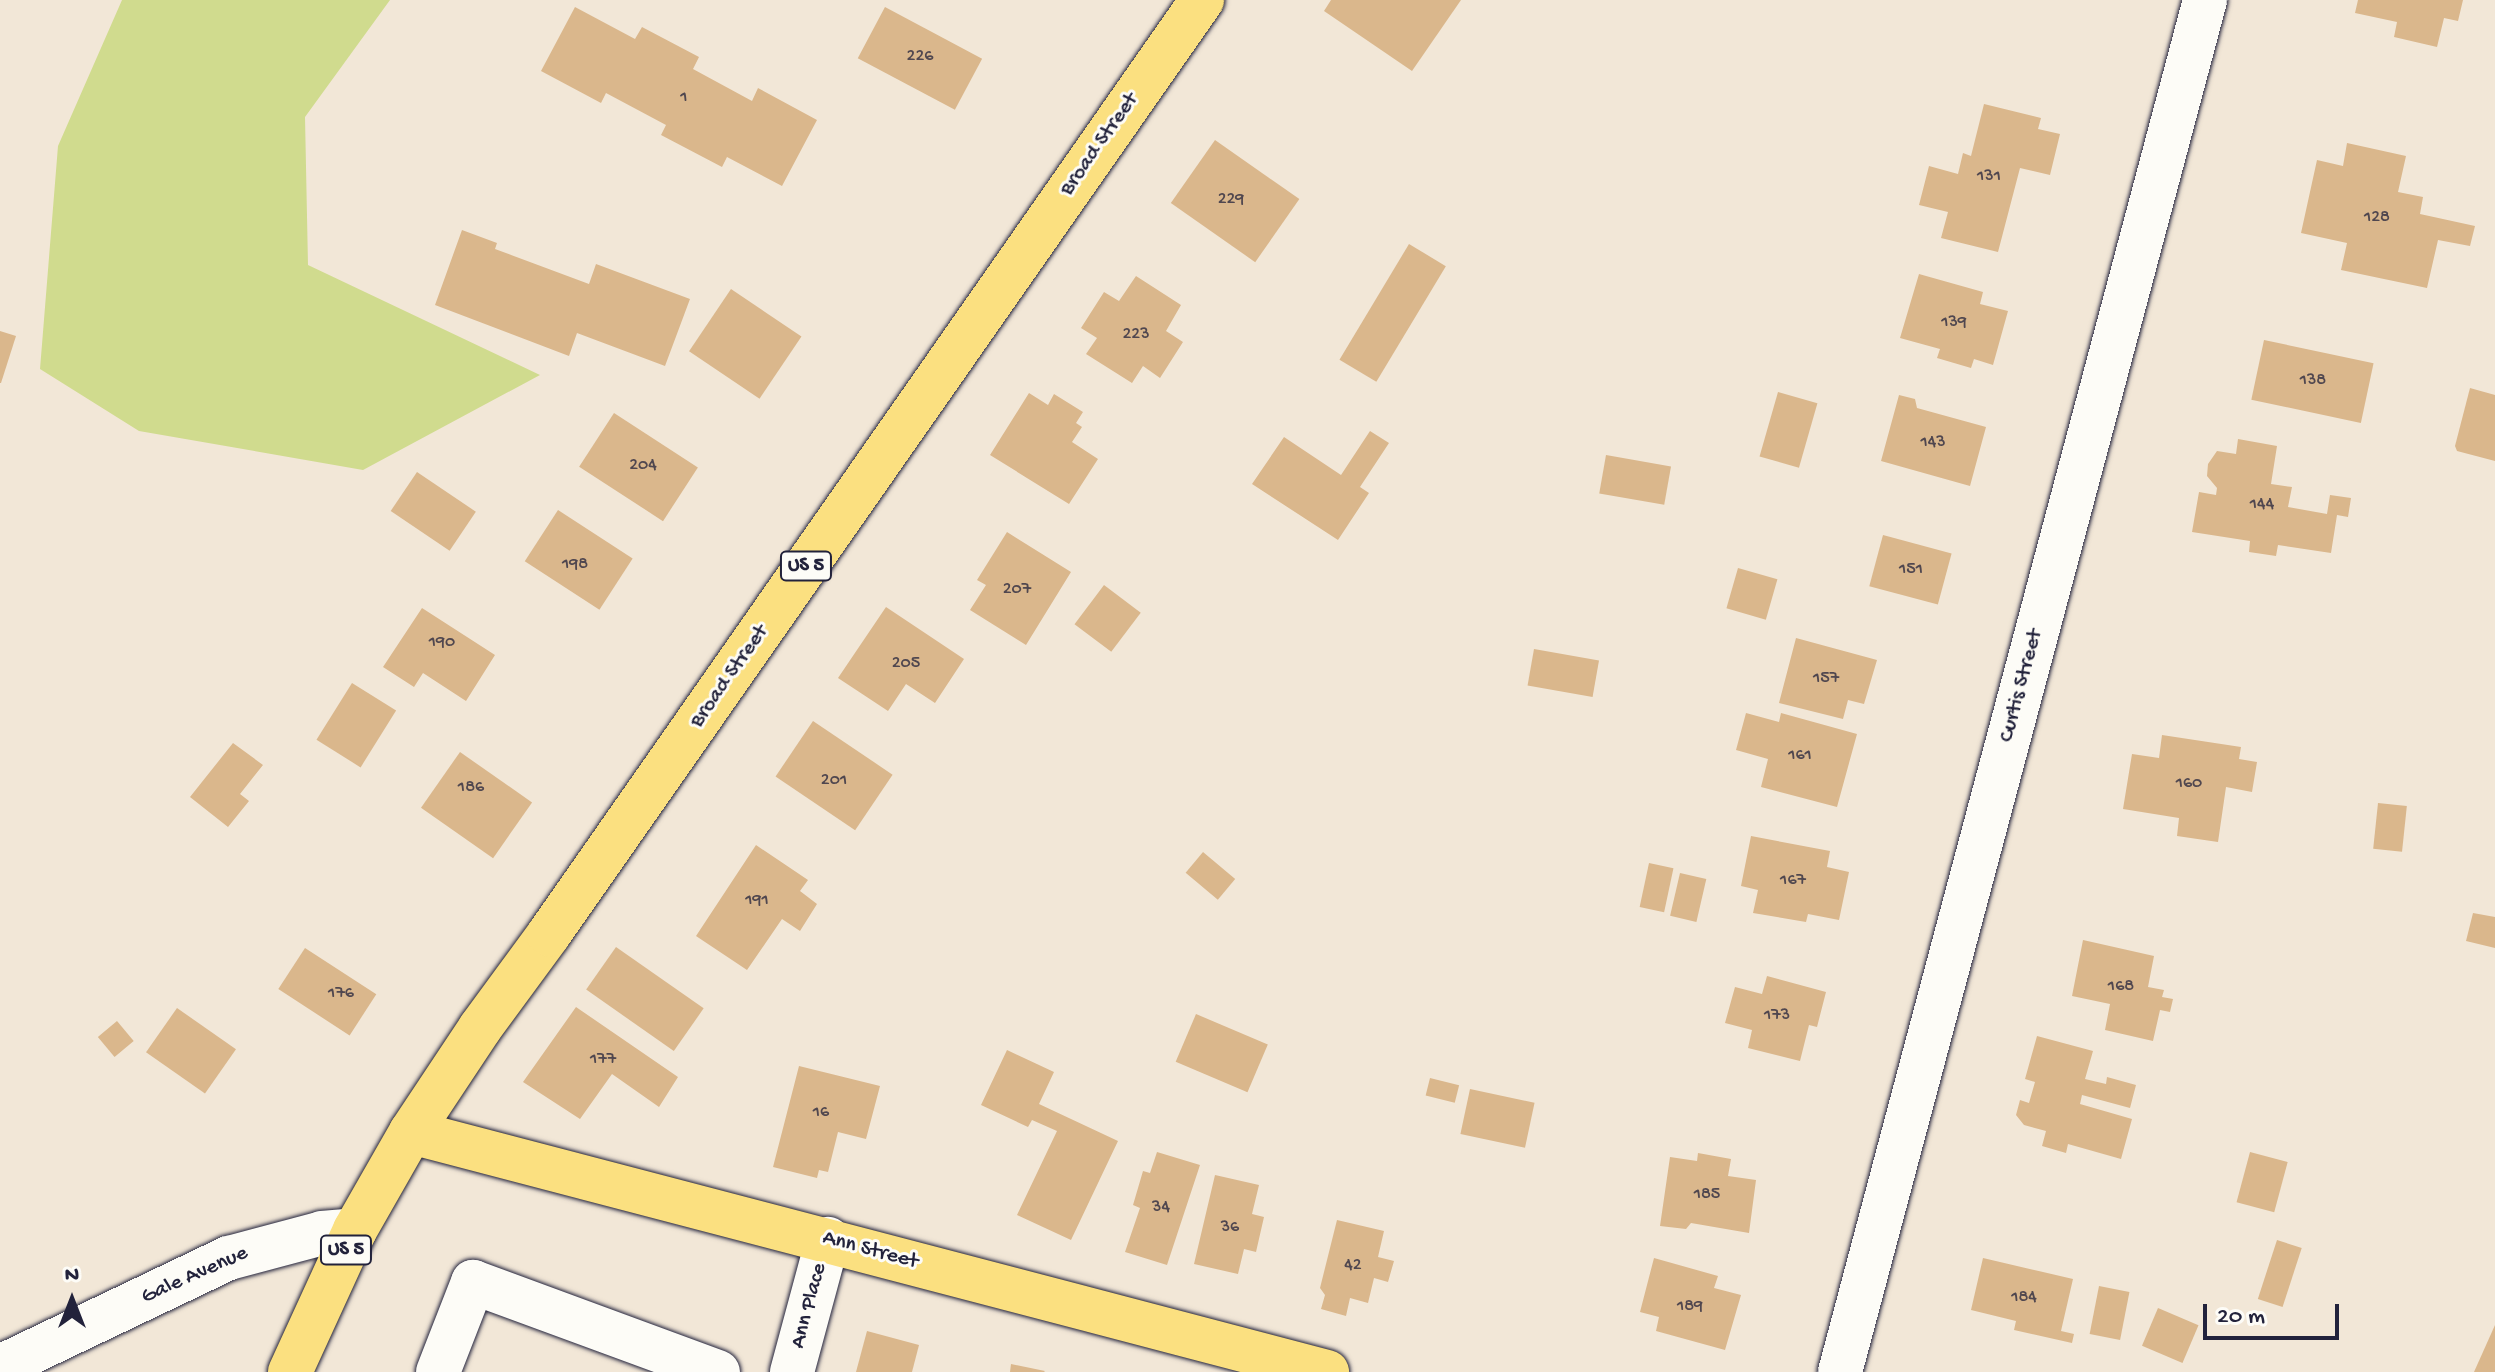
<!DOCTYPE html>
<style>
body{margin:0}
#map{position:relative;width:2495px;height:1372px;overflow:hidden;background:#f2e7d7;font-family:"Gochi Hand",sans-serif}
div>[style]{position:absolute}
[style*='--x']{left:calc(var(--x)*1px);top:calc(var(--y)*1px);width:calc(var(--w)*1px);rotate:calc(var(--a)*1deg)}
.green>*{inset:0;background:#d0db8e}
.building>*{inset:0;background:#dab78c;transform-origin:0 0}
.roads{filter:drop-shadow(0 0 2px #22223b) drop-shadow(0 0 2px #22223b)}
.minor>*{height:44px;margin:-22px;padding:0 22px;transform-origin:22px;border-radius:22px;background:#fdfcf7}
.major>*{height:44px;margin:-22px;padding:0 22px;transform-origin:22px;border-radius:22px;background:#fbe080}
span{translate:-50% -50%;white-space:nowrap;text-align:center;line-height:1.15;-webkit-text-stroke:6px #fdfcf7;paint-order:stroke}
.number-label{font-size:18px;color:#50474f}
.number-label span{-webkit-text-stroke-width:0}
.shield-label span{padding:2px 6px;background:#fdfcf7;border:2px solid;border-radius:6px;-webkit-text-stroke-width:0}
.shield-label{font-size:20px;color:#22223b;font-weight:700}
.street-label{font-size:22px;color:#22223b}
.north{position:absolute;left:32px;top:1260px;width:80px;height:80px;-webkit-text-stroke:6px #fdfcf7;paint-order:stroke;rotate:0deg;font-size:22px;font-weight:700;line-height:32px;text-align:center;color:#22223b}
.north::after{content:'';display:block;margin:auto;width:28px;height:36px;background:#22223b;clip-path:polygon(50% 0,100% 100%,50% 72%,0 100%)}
.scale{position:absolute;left:2203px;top:1304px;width:136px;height:36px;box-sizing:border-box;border:4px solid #22223b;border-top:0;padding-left:10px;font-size:24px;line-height:28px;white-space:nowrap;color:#22223b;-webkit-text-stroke:6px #fdfcf7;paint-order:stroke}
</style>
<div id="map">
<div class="green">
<div style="clip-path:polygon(122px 0,390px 0,305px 117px,308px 265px,540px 375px,363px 470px,139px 431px,40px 369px,58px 146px)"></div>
</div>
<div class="building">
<div style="clip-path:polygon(1331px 0,1461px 0,1412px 71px,1324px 11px)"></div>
<div style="clip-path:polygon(2358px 0,2463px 0,2458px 21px,2444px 18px,2437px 47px,2394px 37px,2397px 22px,2355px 13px)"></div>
<div style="clip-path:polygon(575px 7px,635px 39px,642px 27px,699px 57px,693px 69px,752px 101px,758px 88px,817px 120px,782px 186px,727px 157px,722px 167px,661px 135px,666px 125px,606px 93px,601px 103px,541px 71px)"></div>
<div style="left:885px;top:7px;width:110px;height:58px;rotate:28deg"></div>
<div style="clip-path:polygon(1984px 104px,2041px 118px,2038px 129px,2060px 134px,2050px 175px,2020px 168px,1998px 252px,1941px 238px,1948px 212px,1919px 205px,1929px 166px,1958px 174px,1963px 153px,1971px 156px)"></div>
<div style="left:1215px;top:140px;width:103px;height:77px;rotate:35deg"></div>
<div style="clip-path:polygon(2347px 143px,2406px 156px,2398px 192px,2423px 197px,2420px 214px,2475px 226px,2470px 246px,2438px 240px,2427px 288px,2341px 270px,2347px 243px,2301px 233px,2317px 160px,2343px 166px)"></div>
<div style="clip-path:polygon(462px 230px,497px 243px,495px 249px,589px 284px,596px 264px,690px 299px,665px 366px,577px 333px,569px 356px,435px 305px)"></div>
<div style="left:1409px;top:244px;width:43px;height:135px;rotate:31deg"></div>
<div style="clip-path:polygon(1919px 274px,1983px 292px,1980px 304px,2008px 311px,1993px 365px,1974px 359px,1971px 368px,1937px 358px,1940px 349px,1900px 338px)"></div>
<div style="clip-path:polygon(1136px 276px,1181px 305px,1166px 331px,1183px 342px,1160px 378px,1143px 366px,1132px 383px,1086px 354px,1097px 338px,1081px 328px,1104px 292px,1119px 301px)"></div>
<div style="left:731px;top:289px;width:85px;height:75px;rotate:34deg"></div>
<div style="clip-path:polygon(0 331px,16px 336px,1px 383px,0 383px)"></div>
<div style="left:2264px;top:340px;width:112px;height:61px;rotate:12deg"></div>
<div style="clip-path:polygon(2470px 388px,2495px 395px,2495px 461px,2457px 451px,2455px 446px)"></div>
<div style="left:1778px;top:392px;width:41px;height:67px;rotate:16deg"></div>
<div style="clip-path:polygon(1029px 393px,1048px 405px,1054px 394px,1083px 412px,1076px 423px,1082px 427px,1072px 442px,1098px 459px,1069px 504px,990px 455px)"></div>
<div style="clip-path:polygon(1899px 395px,1915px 399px,1917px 408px,1986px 427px,1970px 486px,1881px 461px)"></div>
<div style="left:614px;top:413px;width:100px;height:64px;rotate:33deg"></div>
<div style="clip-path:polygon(1370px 431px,1389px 443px,1360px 487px,1369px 493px,1338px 540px,1252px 484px,1284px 437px,1341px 475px)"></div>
<div style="clip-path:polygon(2238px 439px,2277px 446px,2271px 484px,2292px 487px,2288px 507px,2327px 514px,2330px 495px,2351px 498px,2348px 517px,2337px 515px,2331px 553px,2278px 545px,2276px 556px,2249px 552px,2250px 541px,2192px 532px,2199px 492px,2216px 495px,2217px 488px,2207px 476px,2208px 464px,2217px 451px,2236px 454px)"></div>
<div style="left:1606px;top:455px;width:66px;height:39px;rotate:10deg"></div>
<div style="left:417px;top:472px;width:71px;height:47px;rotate:34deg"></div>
<div style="left:558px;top:510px;width:89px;height:61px;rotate:33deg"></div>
<div style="clip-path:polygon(1007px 532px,1071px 572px,1026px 645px,970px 610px,986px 585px,977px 580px)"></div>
<div style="left:1883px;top:535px;width:71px;height:53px;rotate:15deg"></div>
<div style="left:1738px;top:568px;width:41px;height:42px;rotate:16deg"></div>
<div style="left:1104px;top:585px;width:46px;height:49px;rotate:37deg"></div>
<div style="clip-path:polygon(886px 607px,964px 659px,935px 703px,906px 684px,888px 711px,838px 678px)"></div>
<div style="clip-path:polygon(422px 608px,495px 655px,466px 701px,423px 673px,414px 687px,383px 667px)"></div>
<div style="clip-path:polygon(1796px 638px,1877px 660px,1864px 704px,1848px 700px,1843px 719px,1779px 703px)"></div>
<div style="left:1534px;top:649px;width:66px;height:37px;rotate:10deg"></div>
<div style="left:352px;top:683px;width:52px;height:67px;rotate:32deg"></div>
<div style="clip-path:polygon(1746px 713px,1779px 722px,1781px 713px,1857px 734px,1837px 807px,1761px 787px,1768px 759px,1736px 750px)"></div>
<div style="left:813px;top:721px;width:96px;height:67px;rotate:34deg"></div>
<div style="clip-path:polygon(2162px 735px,2241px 747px,2239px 759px,2257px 762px,2252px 792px,2226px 787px,2218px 842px,2177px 836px,2179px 818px,2123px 809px,2132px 754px,2159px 758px)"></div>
<div style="clip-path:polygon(233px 743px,263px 765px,240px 794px,249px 801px,228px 827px,190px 797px)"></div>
<div style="left:460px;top:752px;width:88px;height:68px;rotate:35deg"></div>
<div style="left:2378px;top:803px;width:29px;height:46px;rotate:6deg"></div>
<div style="clip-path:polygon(1751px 836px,1830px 851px,1827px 867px,1849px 872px,1839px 920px,1808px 914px,1806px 922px,1753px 913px,1758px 890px,1741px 886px)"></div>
<div style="clip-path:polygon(756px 845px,808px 880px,800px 891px,817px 904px,800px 931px,782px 919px,747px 970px,696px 936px)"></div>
<div style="left:1203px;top:852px;width:42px;height:27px;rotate:40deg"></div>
<div style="left:1649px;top:863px;width:25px;height:45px;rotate:12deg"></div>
<div style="left:1680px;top:873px;width:27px;height:44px;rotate:13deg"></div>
<div style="clip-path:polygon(2473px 913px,2495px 917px,2495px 948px,2466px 941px)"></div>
<div style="clip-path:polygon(2083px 940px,2154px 956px,2148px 987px,2164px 990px,2162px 997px,2173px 999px,2170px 1012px,2160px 1010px,2153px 1041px,2105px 1030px,2110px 1004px,2072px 996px)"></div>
<div style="left:616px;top:947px;width:107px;height:52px;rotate:35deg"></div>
<div style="left:305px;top:948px;width:85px;height:49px;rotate:33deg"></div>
<div style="clip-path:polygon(1767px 976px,1826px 992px,1817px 1027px,1809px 1025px,1800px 1061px,1748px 1048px,1752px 1030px,1725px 1023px,1735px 987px,1762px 994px)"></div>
<div style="clip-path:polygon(576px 1007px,678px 1077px,659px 1107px,612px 1074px,580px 1119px,523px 1082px)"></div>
<div style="left:177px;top:1008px;width:72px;height:54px;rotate:35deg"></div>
<div style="left:1196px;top:1014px;width:78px;height:52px;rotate:23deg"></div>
<div style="left:117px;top:1021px;width:26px;height:25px;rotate:50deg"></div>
<div style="clip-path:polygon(2037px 1036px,2093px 1051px,2085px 1079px,2106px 1084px,2107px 1077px,2136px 1085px,2130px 1108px,2082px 1095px,2080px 1104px,2132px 1119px,2121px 1159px,2068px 1144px,2066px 1153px,2042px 1146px,2046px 1131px,2024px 1125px,2016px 1115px,2020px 1100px,2029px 1103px,2035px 1082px,2025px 1079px)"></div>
<div style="clip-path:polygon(1007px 1050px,1054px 1072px,1039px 1104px,1118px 1141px,1071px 1240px,1017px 1215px,1057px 1131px,1032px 1120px,1028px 1127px,981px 1105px)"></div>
<div style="clip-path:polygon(799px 1066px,880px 1086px,866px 1139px,838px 1132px,828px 1172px,819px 1170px,817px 1178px,773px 1167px)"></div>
<div style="left:1430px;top:1078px;width:30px;height:18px;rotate:14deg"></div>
<div style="left:1470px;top:1089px;width:66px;height:46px;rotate:12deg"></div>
<div style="clip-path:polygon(1157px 1152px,1200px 1165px,1167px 1265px,1125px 1252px,1140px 1208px,1133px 1205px,1143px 1171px,1150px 1173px)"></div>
<div style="left:2250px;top:1152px;width:39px;height:52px;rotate:15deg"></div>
<div style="clip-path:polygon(1698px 1153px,1731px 1159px,1728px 1176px,1756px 1180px,1749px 1233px,1691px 1223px,1686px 1229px,1660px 1226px,1670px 1157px,1697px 1161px)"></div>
<div style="clip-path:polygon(1215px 1175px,1259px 1185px,1252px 1214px,1264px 1217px,1256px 1252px,1244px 1249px,1238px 1274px,1194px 1264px)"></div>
<div style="clip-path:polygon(1337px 1220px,1384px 1231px,1378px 1257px,1394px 1261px,1388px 1282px,1374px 1278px,1368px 1303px,1350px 1298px,1346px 1316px,1321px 1309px,1325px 1295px,1320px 1288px)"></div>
<div style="left:2277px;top:1240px;width:26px;height:62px;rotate:18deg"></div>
<div style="clip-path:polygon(1654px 1258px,1718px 1276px,1714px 1288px,1741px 1295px,1725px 1350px,1656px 1331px,1659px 1317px,1640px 1312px)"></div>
<div style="clip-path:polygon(1983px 1258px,2073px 1279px,2061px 1331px,2074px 1334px,2072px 1343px,2014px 1330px,2016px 1321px,1971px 1310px)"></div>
<div style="left:2099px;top:1286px;width:31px;height:49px;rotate:11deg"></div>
<div style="left:2158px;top:1308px;width:44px;height:41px;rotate:23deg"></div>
<div style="clip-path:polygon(2495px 1325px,2495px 1372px,2474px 1372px)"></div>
<div style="clip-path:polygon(867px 1331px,919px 1345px,912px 1372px,856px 1372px)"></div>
<div style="clip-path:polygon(1011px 1364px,1045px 1371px,1044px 1372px,1010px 1372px)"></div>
</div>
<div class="roads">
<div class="minor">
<div style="--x:0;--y:1367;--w:254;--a:-25.5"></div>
<div style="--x:229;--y:1258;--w:96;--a:-15"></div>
<div style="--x:322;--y:1233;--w:33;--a:-5"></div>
<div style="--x:438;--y:1372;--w:97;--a:-68.7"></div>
<div style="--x:473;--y:1282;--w:261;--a:20.2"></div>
<div style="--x:792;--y:1372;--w:138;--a:-74.9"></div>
<div style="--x:1840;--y:1372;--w:1420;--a:-75.1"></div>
</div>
<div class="major">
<div style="--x:411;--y:1132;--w:947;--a:14.68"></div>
<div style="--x:290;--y:1372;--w:156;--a:-65.4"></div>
<div style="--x:355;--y:1230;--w:113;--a:-60.3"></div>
<div style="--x:411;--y:1132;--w:125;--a:-56.4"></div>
<div style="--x:480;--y:1028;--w:117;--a:-53.7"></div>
<div style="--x:549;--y:934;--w:1140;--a:-55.04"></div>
</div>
</div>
<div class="number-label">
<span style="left:920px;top:57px">226</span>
<span style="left:684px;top:98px">1</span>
<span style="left:1989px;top:177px">131</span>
<span style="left:1231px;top:200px">229</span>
<span style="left:2377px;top:218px">128</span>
<span style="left:1954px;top:323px">139</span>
<span style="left:1136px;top:335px">223</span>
<span style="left:2313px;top:381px">138</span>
<span style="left:1933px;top:443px">143</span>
<span style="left:643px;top:466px">204</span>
<span style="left:2262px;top:505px">144</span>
<span style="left:575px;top:565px">198</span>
<span style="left:1911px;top:570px">151</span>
<span style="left:1017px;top:590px">207</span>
<span style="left:442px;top:643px">190</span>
<span style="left:906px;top:664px">205</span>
<span style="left:1826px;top:679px">157</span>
<span style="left:1800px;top:756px">161</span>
<span style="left:834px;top:781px">201</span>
<span style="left:2189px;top:784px">160</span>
<span style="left:471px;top:788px">186</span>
<span style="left:1793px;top:881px">167</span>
<span style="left:757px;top:901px">191</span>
<span style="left:2121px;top:987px">168</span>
<span style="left:341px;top:994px">176</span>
<span style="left:1777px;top:1016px">173</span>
<span style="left:603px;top:1060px">177</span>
<span style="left:821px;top:1113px">16</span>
<span style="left:1707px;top:1195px">185</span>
<span style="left:1161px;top:1208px">34</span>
<span style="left:1230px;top:1228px">36</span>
<span style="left:1353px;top:1266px">42</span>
<span style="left:2024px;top:1298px">184</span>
<span style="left:1690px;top:1307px">189</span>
</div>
<div class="shield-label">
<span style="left:806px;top:566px">US 5</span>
<span style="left:346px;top:1250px">US 5</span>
</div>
<div class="street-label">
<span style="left:1100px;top:145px;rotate:-55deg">Broad Street</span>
<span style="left:730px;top:677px;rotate:-55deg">Broad Street</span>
<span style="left:2022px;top:686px;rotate:-75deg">Curtis Street</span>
<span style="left:870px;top:1251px;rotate:15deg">Ann Street</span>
<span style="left:195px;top:1276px;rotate:-24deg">Gale Avenue</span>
<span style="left:810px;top:1306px;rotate:-75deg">Ann Place</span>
</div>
<div class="north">N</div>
<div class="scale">20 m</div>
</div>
